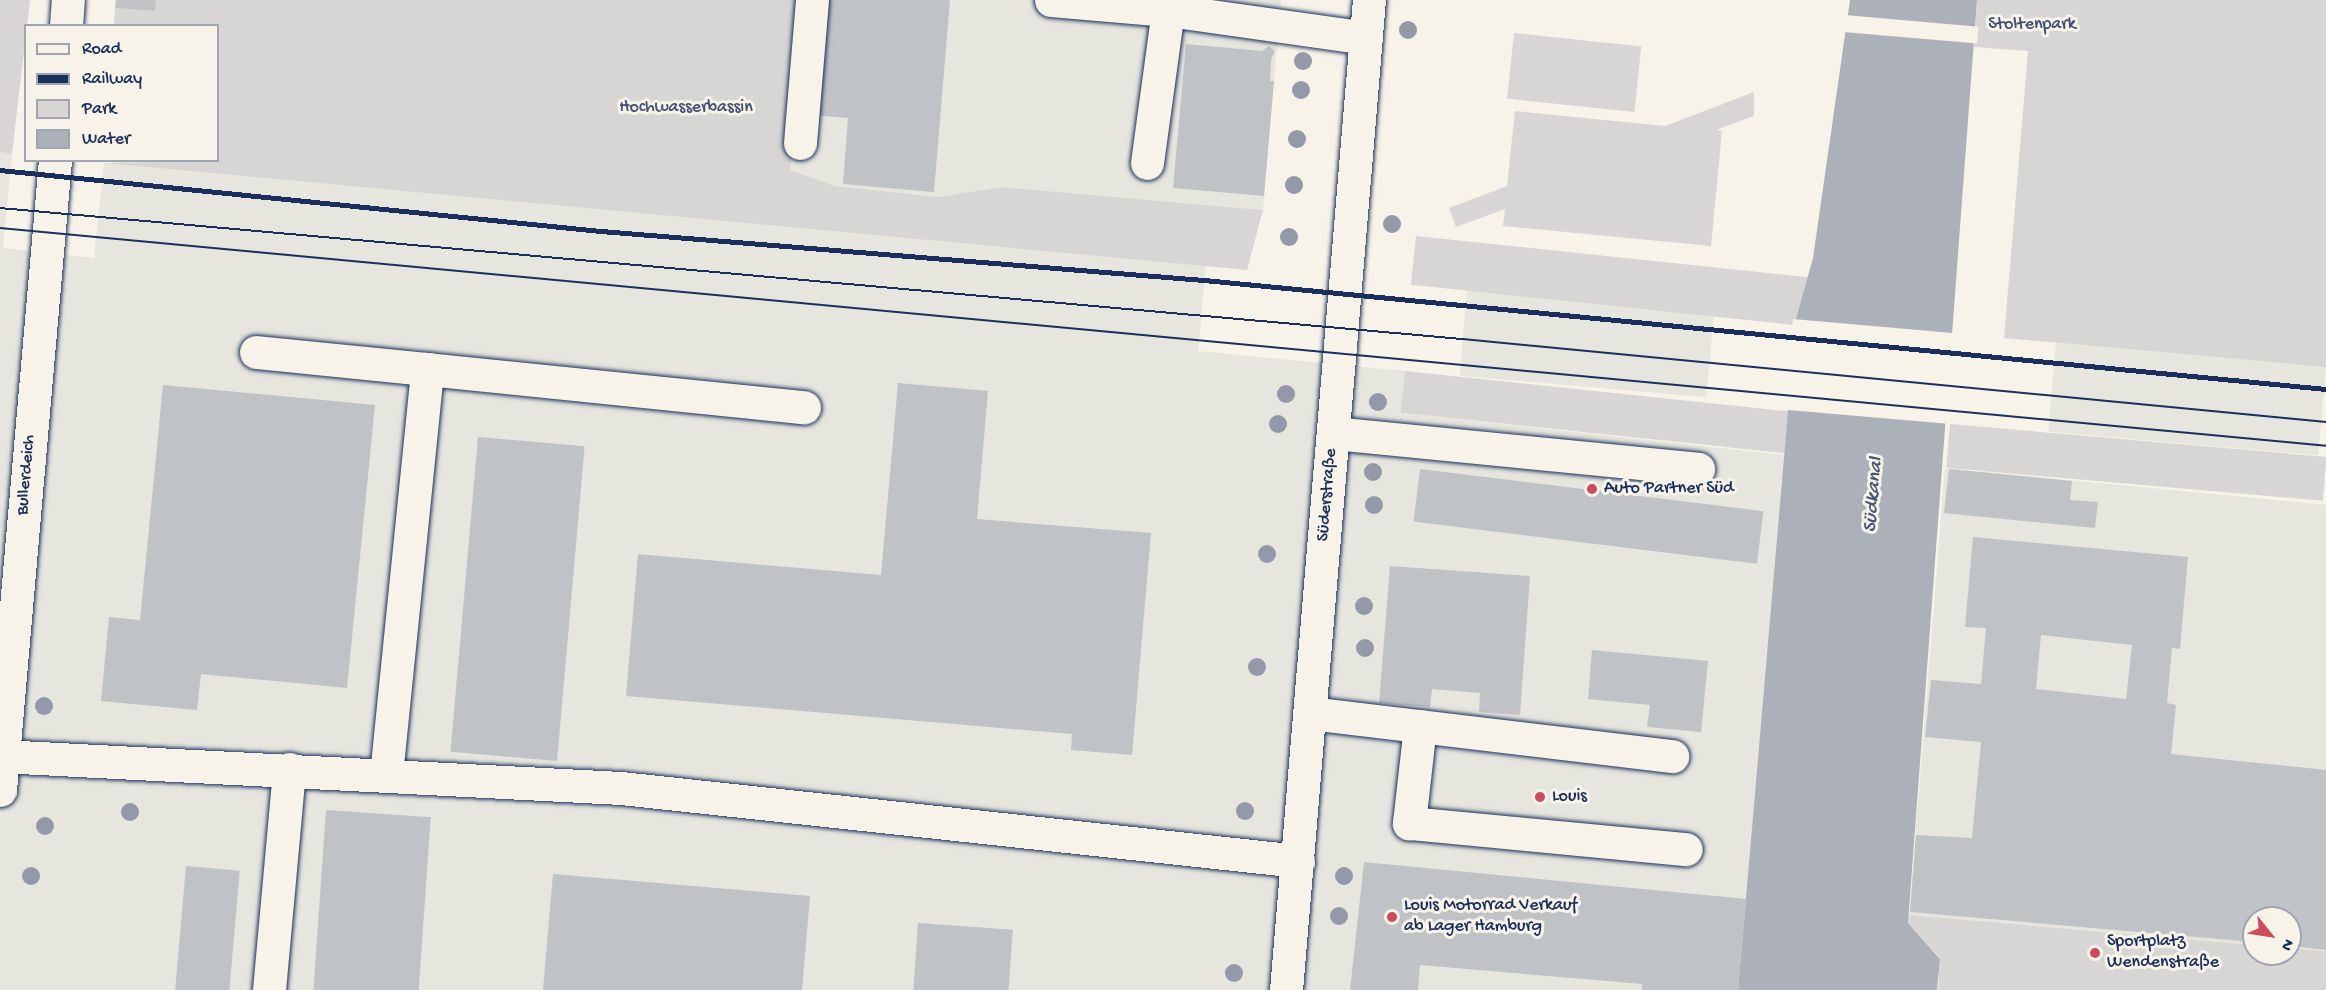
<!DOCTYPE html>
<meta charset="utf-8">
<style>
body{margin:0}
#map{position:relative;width:2326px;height:990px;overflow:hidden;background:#f7f3e8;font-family:"Gochi Hand",sans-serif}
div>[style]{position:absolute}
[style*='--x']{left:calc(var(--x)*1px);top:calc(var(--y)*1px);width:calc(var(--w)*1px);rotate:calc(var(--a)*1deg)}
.built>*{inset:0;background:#e6e5de;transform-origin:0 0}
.green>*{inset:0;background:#d7d6d4;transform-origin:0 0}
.water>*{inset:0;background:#acb0b9}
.pier>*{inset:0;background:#f7f3e8;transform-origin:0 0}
.building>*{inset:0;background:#c0c3c5;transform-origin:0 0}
.roads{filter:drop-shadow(0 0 2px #1b2f5e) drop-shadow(0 0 2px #1b2f5e)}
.minor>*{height:33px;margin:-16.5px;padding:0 16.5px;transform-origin:16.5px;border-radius:16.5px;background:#f7f3e8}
.major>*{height:33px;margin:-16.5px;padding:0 16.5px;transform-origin:16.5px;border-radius:16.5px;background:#f7f3e8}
.tram>*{height:1.5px;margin:-0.75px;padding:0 0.75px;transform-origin:0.75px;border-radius:0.75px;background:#1b2f5e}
.rail>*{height:4.5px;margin:-2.25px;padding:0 2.25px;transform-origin:2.25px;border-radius:2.25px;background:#1b2f5e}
.trees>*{width:18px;height:18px;margin:-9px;border-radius:50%;background:#9399a9}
.dots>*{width:16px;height:16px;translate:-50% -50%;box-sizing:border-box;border:3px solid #f7f3e8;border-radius:50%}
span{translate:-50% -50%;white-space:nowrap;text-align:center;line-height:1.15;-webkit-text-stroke:6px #f7f3e8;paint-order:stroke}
.park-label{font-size:18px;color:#415076}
.street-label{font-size:18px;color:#1b2f5e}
.poi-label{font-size:18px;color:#1b2f5e}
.left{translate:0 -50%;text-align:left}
.water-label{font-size:20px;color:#465679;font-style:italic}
.legend{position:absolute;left:24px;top:24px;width:195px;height:138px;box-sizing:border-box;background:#f7f3e8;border:2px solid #9fa5b1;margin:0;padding:8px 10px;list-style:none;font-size:18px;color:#1b2f5e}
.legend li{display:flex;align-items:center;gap:12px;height:30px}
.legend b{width:30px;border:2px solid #9fa5b1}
.north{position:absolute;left:2242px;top:906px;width:60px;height:60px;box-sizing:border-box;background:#f7f3e8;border:2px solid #9fa5b1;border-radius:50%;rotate:120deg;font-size:16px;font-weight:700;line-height:24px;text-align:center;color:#1b2f5e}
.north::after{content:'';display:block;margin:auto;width:21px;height:27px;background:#d1495b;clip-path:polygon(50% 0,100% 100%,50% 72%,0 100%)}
</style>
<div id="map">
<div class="built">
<div style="clip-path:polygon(806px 0,1281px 0,1263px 210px,1002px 187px,938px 197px,835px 186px,789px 170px)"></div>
<div style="clip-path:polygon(0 152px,12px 154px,3px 248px,94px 258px,104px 163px,1206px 266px,1198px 351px,1405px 371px,1402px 413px,1785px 455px,1738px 990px,0 990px)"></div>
<div style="left:1467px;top:290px;width:248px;height:86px;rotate:5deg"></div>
<div style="left:2056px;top:343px;width:271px;height:89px;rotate:5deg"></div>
<div style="clip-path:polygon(1945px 468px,2326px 505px,2326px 951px,2290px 948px,2290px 918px,2254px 918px,2254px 945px,1909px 915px)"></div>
</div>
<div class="green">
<div style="clip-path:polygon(0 0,30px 0,12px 154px,0 152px)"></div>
<div style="clip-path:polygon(156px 0,806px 0,790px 170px,835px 186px,938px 197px,1002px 187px,1263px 210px,1247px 270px,104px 163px,218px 160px,218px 26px,114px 25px,115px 8px,155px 11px)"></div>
<div style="clip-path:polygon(1977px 0,2326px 0,2326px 367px,2004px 338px,2028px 51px,1974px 47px)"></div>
<div style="left:1514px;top:33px;width:128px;height:66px;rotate:6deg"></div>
<div style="clip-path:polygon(1754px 92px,1754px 116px,1716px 130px,1722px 131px,1711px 246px,1503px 226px,1505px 209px,1456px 227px,1449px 208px,1507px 186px,1515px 111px,1665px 126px)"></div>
<div style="left:1416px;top:236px;width:394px;height:49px;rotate:6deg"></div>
<div style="left:1405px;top:371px;width:386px;height:42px;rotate:6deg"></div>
<div style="left:1950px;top:424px;width:378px;height:44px;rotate:5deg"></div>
<div style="clip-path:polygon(1909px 915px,2254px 945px,2254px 954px,2290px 954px,2290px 948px,2326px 951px,2326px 990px,1938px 990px,1940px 958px,1908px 923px)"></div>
</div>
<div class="water">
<div style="clip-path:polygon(1850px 0,1977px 0,1908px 923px,1940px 959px,1937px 990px,1738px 990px,1796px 319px,1813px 258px)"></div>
</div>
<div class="pier">
<div style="left:1845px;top:15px;width:134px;height:17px;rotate:5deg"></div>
<div style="left:1793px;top:319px;width:163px;height:91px;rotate:5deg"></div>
</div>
<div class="building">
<div style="clip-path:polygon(116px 0,156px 0,155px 11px,115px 8px)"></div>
<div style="clip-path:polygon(823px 0,950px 0,934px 192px,843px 184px,848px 118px,813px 115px)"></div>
<div style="clip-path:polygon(1186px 44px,1262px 51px,1269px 46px,1275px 51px,1271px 60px,1270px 81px,1274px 81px,1264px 196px,1173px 188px)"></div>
<div style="clip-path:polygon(898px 383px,988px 391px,977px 519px,1151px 533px,1132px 755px,1071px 750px,1072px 734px,626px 696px,638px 554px,881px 575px)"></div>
<div style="clip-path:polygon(163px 385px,375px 405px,347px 688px,201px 674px,197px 710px,101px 701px,109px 617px,140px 620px)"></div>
<div style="left:478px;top:437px;width:107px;height:316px;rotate:5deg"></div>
<div style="left:1420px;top:469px;width:346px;height:53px;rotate:7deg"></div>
<div style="clip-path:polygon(1949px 469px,2072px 481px,2070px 500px,2098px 502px,2095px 528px,1944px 513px)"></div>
<div style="clip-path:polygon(evenodd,1973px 537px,2188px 557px,2180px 649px,2172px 648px,2167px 703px,2176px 705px,2171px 754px,2326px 770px,2326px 950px,2290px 946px,2290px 918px,2254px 918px,2254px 942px,1910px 912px,1916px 835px,1972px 838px,1981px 742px,1925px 737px,1931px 680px,1981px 684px,1986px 628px,1965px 627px,1973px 537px,2041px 635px,2132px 645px,2126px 699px,2036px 689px,2041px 635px)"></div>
<div style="clip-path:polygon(1390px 566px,1530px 576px,1520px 715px,1479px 712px,1480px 693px,1432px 689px,1430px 707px,1379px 703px)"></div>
<div style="clip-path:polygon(1592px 650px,1708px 661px,1701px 732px,1647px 727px,1650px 705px,1588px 699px)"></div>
<div style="left:326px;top:810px;width:105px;height:180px;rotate:4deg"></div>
<div style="clip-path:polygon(1364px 862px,1746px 899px,1738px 990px,1642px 990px,1642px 984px,1420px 965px,1418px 990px,1350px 990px)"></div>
<div style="left:186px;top:866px;width:54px;height:125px;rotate:5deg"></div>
<div style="clip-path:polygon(553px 874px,810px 896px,802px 990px,543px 990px)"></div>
<div style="left:918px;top:923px;width:95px;height:67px;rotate:4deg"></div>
</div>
<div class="roads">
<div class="minor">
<div style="--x:1051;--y:0;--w:117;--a:4.9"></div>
<div style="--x:1168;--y:10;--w:200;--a:8"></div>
<div style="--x:66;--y:26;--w:26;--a:-86"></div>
<div style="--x:800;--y:143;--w:144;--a:-85.2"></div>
<div style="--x:1147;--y:163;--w:154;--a:-82.2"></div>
<div style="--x:256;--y:352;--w:172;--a:5.7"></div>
<div style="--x:1333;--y:433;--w:367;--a:5.6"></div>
<div style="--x:1310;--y:713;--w:365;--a:6.8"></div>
<div style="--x:1420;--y:726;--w:98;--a:96.5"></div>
<div style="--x:1409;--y:823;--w:278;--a:5.4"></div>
<div style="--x:0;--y:756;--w:622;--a:2.95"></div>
<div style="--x:621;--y:788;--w:681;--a:6.15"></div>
<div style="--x:386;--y:775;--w:408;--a:-84.2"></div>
<div style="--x:427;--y:369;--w:379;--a:5.8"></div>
<div style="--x:0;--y:790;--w:632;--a:-85.01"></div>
<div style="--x:269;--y:990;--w:222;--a:-84.8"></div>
</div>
<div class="major">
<div style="--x:1286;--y:990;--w:993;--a:-85.21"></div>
</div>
</div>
<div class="tram">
<div style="--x:0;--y:208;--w:1469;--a:5.12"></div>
<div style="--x:1463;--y:339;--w:867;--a:5.49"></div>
<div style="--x:0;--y:228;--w:2336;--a:5.35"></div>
</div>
<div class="rail">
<div style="--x:0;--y:170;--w:604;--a:5.8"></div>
<div style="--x:601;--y:231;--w:605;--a:4.65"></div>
<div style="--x:1204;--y:280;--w:1127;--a:5.55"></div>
</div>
<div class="trees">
<div style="left:1408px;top:30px"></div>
<div style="left:1303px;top:61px"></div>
<div style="left:1301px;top:90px"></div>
<div style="left:1297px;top:139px"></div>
<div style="left:1294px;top:185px"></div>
<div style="left:1392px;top:224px"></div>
<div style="left:1289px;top:237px"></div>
<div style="left:1286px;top:394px"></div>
<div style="left:1378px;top:402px"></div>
<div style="left:1278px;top:424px"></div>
<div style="left:1373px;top:472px"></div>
<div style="left:1374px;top:505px"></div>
<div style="left:1267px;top:554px"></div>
<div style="left:1364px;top:606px"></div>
<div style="left:1365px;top:648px"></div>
<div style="left:1257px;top:667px"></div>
<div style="left:44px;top:706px"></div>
<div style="left:1245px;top:811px"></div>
<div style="left:130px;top:812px"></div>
<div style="left:45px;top:826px"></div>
<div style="left:31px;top:876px"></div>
<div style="left:1344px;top:876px"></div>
<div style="left:1339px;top:916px"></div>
<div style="left:1234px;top:973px"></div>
</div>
<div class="dots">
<div style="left:1592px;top:489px;background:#d1495b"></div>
<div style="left:1540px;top:797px;background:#d1495b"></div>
<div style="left:1392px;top:917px;background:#d1495b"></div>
<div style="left:2095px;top:953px;background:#d1495b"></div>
</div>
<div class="park-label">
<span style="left:2032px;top:25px">Stoltenpark</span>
<span style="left:686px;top:108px">Hochwasserbassin</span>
</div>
<div class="street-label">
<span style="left:27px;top:475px;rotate:-85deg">Bullerdeich</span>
<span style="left:1328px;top:495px;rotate:-85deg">Süderstraße</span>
</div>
<div class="poi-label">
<span class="left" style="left:1604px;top:489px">Auto Partner Süd</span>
<span class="left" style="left:1552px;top:797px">Louis</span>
<span class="left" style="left:1404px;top:917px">Louis Motorrad Verkauf<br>ab Lager Hamburg</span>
<span class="left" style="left:2107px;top:953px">Sportplatz<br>Wendenstraße</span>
</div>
<div class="water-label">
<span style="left:1874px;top:495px;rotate:-85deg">Südkanal</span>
</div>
<ul class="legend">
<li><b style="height:8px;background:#f7f3e8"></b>Road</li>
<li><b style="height:8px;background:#1b2f5e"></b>Railway</li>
<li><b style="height:16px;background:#d7d6d4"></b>Park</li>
<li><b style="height:16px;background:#acb0b9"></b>Water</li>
</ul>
<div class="north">N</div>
</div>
